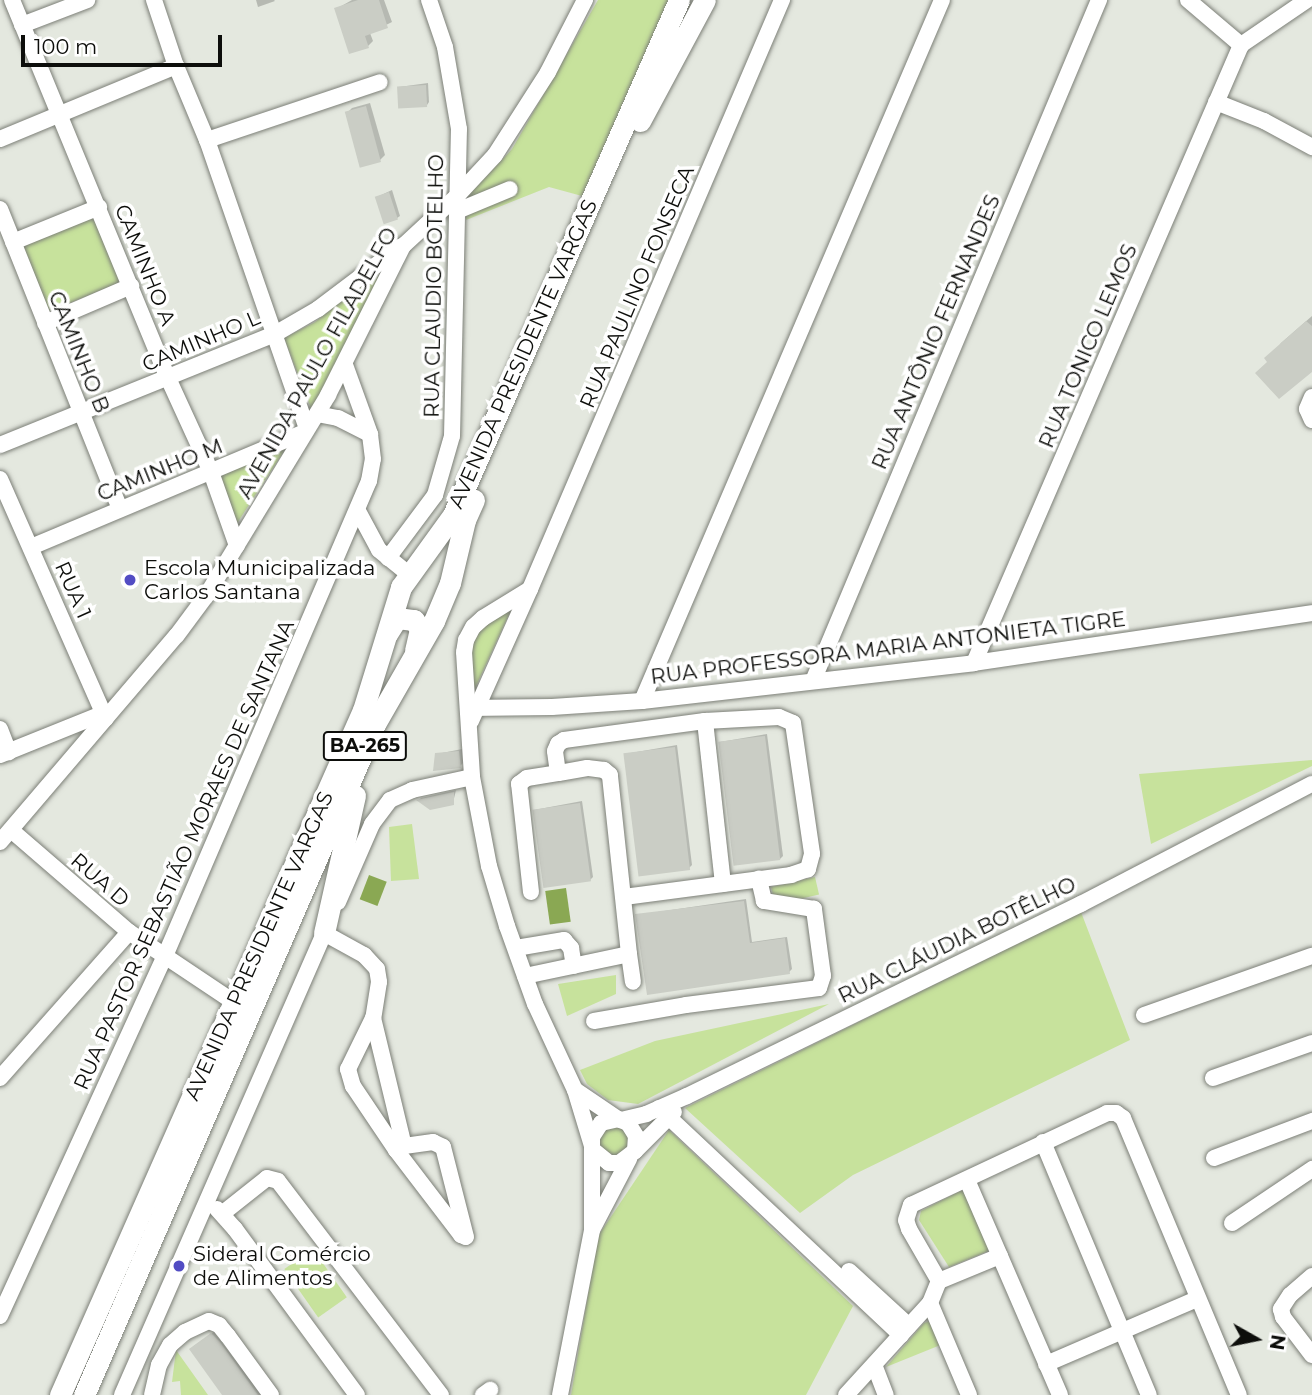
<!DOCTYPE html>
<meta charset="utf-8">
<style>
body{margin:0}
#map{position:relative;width:1312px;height:1395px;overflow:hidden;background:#e4e8df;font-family:Montserrat,sans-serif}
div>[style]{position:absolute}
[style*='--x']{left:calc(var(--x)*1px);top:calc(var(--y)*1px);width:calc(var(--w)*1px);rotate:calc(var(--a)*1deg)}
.green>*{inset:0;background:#c7e29c;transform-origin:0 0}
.water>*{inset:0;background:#8aa853;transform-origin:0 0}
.shadow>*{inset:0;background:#0003}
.building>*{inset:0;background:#cacdc5;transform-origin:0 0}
.roads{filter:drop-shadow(0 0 2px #7c7f77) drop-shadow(0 0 2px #7c7f77)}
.minor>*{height:16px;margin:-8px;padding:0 8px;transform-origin:8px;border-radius:8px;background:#fff}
.major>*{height:21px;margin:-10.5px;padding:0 10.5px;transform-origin:10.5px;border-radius:10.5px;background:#fff}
.dots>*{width:19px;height:19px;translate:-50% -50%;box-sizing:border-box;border:4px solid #fff;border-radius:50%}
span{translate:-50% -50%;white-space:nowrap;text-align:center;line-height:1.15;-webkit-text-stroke:7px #fff;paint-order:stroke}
.shield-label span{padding:2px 5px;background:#fff;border:2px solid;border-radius:5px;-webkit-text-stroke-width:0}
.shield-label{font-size:19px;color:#0d0e0b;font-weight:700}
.street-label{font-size:21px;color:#0d0e0b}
.poi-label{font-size:21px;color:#0d0e0b}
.left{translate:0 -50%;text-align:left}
.north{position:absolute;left:1221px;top:1304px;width:70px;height:70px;-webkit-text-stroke:5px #fff;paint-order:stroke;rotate:99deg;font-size:19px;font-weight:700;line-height:28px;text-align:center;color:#0d0e0b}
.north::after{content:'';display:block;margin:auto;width:24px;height:32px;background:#0d0e0b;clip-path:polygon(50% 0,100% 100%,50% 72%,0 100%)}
.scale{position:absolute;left:21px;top:35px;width:201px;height:32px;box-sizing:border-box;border:4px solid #0d0e0b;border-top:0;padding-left:9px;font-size:21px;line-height:24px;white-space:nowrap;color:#0d0e0b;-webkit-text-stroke:5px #fff;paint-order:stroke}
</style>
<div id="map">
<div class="green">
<div style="clip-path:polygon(598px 0,669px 0,582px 196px,549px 187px,466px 220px,466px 198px,512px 149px)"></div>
<div style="left:100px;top:212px;width:73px;height:85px;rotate:68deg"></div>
<div style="clip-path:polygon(384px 268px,312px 411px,284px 338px,315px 322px)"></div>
<div style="clip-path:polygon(286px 448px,234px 528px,215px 476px)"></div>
<div style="clip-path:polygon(516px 599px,472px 695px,468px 639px)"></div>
<div style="clip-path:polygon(1312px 760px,1312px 766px,1151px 844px,1139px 774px)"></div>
<div style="clip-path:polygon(412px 824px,419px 879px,391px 881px,389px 827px)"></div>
<div style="left:815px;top:877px;width:18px;height:45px;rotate:77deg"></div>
<div style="clip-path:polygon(1081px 912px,1130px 1040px,853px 1175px,800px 1213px,685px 1108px)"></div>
<div style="clip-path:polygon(616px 975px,616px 994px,567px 1016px,558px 984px)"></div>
<div style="clip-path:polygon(829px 1004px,638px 1104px,608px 1100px,587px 1084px,580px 1070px,655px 1041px)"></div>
<div style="clip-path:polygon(603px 1125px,625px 1125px,630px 1132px,629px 1148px,614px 1156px,599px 1146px)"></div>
<div style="clip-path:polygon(669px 1130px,853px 1306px,806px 1395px,571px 1395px,598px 1236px)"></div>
<div style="clip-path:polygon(966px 1188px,991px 1250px,949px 1267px,919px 1220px,921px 1211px)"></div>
<div style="left:313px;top:1249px;width:59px;height:35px;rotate:55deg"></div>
<div style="clip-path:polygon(930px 1321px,943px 1344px,886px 1367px,924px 1323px)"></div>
<div style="clip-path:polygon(176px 1350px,208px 1395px,181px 1395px,180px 1381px,172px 1382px)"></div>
</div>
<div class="water">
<div style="left:369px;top:875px;width:19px;height:26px;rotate:21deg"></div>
<div style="left:566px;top:888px;width:34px;height:21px;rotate:82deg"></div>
</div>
<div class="shadow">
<div style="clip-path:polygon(256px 0,274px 0,275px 1px,258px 7px)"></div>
<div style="clip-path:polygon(352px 0,384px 0,392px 22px,370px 33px,373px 41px,368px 46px,336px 9px)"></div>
<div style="clip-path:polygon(428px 83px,429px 102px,427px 105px,399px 87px)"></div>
<div style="clip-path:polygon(370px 103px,385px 155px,380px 160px,347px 113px,352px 108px)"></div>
<div style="clip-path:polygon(392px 190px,400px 216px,397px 218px,377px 197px)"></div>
<div style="clip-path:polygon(1312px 316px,1312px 368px,1269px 362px,1281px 343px)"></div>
<div style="clip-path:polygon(71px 323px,81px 346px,78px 349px,64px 326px)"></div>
<div style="clip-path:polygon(767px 734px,783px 856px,780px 859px,720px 742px)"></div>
<div style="clip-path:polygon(677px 745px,692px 865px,689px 868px,625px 754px)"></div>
<div style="clip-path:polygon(462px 749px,463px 763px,460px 766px,437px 754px)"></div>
<div style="clip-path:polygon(456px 790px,453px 803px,419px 800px,421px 798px)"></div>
<div style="clip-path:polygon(582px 801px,593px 877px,590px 880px,534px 810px)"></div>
<div style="clip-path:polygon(746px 899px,752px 942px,787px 937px,792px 969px,789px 972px,637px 915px)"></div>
<div style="clip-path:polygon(214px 1332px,262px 1395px,224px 1395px,194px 1346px)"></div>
</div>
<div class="building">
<div style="clip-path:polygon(358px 0,379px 0,388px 28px,365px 36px,369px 48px,349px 54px,334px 8px)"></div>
<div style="left:426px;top:85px;width:22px;height:29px;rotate:87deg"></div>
<div style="left:366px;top:106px;width:58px;height:22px;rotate:75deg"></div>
<div style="left:389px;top:192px;width:29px;height:15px;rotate:72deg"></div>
<div style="clip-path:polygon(1306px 321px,1312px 326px,1312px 372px,1279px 399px,1255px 373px,1267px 362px,1264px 358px)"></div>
<div style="left:68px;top:324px;width:28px;height:10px;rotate:67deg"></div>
<div style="left:765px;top:736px;width:125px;height:47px;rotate:83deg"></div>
<div style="left:675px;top:747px;width:124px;height:52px;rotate:83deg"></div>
<div style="clip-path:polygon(459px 751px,461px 768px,433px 771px,435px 753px)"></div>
<div style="clip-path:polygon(454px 792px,454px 805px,430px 810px,416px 800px)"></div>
<div style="left:580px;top:803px;width:79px;height:48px;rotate:82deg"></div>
<div style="clip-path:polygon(744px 901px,750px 943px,785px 938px,790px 974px,647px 995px,635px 914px)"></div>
<div style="clip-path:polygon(211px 1333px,220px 1342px,258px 1395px,222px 1395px,189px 1349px)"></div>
</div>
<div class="roads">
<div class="minor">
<div style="--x:12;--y:0;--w:409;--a:67.6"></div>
<div style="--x:168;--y:378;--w:103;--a:65.4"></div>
<div style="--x:211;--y:472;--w:78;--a:70.6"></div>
<div style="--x:154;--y:0;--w:70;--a:71.6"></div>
<div style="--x:176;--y:66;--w:80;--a:67.3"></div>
<div style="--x:207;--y:140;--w:305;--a:70.9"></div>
<div style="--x:1188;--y:0;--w:70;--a:40.3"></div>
<div style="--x:22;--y:25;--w:70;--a:-21"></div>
<div style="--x:1241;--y:45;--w:80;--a:-34.3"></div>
<div style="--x:1216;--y:102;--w:52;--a:21.6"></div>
<div style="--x:1264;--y:121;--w:55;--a:28.4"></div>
<div style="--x:0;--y:139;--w:191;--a:-22.5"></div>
<div style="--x:207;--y:140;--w:182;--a:-18.5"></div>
<div style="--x:0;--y:209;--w:323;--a:68.2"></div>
<div style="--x:457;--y:211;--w:57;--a:-22.5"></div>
<div style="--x:13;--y:242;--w:93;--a:-22.1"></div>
<div style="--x:45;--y:323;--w:94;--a:-23.3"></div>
<div style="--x:1312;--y:397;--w:13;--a:113"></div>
<div style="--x:1307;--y:409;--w:12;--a:66"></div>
<div style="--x:317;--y:414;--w:21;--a:11"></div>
<div style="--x:338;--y:418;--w:36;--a:27"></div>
<div style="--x:0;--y:445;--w:297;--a:-22"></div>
<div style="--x:275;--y:334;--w:50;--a:-30.2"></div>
<div style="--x:318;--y:309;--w:103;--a:-37.1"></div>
<div style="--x:0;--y:479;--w:262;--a:66.2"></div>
<div style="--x:358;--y:511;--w:44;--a:61.7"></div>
<div style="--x:379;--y:550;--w:38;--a:39"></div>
<div style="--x:31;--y:547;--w:297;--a:-22.8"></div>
<div style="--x:388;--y:558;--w:79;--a:-53.3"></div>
<div style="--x:435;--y:495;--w:61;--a:-73.9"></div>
<div style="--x:452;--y:436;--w:307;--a:-88.7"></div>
<div style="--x:459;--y:129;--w:83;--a:-99.7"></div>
<div style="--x:445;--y:47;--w:50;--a:-108.8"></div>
<div style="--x:530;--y:589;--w:55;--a:148.3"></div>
<div style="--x:483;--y:618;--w:13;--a:138"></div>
<div style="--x:473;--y:627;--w:15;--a:118"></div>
<div style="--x:466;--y:640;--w:12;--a:99"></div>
<div style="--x:464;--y:652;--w:125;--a:86.3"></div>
<div style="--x:472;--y:777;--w:91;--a:79.2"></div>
<div style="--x:489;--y:866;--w:63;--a:73.3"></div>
<div style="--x:507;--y:926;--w:83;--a:70.3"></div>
<div style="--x:535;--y:1004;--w:95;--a:65.1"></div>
<div style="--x:575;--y:1090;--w:59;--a:73.1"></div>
<div style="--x:974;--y:663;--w:673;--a:-66.63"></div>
<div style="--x:813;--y:681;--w:739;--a:-67.22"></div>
<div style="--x:642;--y:701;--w:762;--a:-66.83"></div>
<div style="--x:468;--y:708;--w:84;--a:-0.7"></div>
<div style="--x:552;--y:707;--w:90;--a:-3.8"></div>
<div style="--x:642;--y:701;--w:334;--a:-6.5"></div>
<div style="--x:974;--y:663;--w:342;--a:-8.4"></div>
<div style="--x:471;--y:721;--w:145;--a:-65.9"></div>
<div style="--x:530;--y:589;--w:641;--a:-66.84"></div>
<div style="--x:705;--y:721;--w:164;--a:83.7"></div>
<div style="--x:0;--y:729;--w:25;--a:69"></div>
<div style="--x:0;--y:755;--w:112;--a:-22"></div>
<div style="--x:11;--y:830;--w:156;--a:40.8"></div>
<div style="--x:129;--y:932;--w:128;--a:33.8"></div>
<div style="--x:0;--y:842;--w:272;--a:-49.5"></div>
<div style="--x:177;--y:635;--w:49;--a:-53.4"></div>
<div style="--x:206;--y:596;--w:235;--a:-58.7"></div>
<div style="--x:328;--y:395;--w:167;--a:-63.3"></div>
<div style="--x:403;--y:246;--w:72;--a:-42.8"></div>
<div style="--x:456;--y:197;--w:57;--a:-47.1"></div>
<div style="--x:495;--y:155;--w:98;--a:-57.4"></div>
<div style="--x:548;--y:72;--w:81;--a:-62.8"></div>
<div style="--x:531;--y:892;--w:109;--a:-96.3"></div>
<div style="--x:519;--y:784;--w:10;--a:-37"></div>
<div style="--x:527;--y:778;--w:31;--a:-9"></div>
<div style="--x:338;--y:902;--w:85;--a:-66.4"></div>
<div style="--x:372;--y:824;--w:30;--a:-53"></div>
<div style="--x:390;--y:800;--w:24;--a:-24"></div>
<div style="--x:412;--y:790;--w:61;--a:-12.2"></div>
<div style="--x:324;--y:933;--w:46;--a:28.8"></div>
<div style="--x:364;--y:955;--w:19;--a:47"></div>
<div style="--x:377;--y:969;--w:13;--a:81"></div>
<div style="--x:379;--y:982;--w:36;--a:99"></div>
<div style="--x:373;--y:1018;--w:57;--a:116.1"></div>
<div style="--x:348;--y:1069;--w:18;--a:74"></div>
<div style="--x:353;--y:1086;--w:77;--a:56.1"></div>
<div style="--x:396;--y:1150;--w:107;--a:52.6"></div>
<div style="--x:461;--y:1235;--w:5;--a:22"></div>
<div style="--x:466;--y:1237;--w:93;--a:-104.3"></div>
<div style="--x:443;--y:1147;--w:11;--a:-153"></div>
<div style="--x:433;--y:1142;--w:29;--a:172"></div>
<div style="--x:516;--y:948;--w:49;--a:-9.5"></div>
<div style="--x:564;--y:940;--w:11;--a:49"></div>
<div style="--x:571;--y:948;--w:18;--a:81"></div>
<div style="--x:629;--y:954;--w:28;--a:82"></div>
<div style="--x:525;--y:976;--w:106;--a:-11.9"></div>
<div style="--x:629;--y:954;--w:180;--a:-96.1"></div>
<div style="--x:610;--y:775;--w:8;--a:-140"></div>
<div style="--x:604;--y:770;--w:17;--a:-173"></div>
<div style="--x:587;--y:768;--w:29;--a:170"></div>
<div style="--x:558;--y:773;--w:22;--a:-98"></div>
<div style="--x:555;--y:751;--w:8;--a:-67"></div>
<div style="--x:558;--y:744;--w:7;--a:-34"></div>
<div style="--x:564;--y:740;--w:142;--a:-7.7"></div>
<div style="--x:705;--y:721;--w:74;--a:-3.1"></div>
<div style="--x:779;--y:717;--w:15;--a:23"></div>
<div style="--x:793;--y:723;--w:132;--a:81.7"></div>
<div style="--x:812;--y:854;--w:16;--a:105"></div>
<div style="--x:808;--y:869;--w:18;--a:161"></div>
<div style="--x:791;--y:875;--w:168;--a:172.5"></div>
<div style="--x:1144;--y:1015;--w:178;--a:-19.4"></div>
<div style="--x:373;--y:1018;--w:132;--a:76.4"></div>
<div style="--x:404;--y:1146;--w:9;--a:153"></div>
<div style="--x:594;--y:1021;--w:93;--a:-9.9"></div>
<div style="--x:686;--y:1005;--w:134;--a:-7.3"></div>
<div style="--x:819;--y:988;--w:13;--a:-72"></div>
<div style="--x:823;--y:976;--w:68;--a:-97.7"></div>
<div style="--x:814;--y:909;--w:51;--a:-170.9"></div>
<div style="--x:764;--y:901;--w:23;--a:-103"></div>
<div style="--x:0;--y:1078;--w:195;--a:-48.5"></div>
<div style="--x:1213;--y:1078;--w:105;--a:-19.5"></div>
<div style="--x:575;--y:1090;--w:52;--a:34"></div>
<div style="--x:659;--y:1108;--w:332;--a:43.2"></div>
<div style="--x:621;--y:1120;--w:26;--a:-13"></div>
<div style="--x:646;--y:1114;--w:45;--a:-23.7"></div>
<div style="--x:687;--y:1096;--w:438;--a:-26"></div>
<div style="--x:1081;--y:904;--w:260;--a:-27.5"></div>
<div style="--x:1043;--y:1142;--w:274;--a:67.3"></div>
<div style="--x:635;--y:1151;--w:55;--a:-45"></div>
<div style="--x:1214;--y:1158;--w:105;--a:-20.7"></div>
<div style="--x:967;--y:1180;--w:234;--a:66.6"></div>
<div style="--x:217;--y:1209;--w:27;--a:48"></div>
<div style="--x:235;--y:1229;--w:206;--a:53.7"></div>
<div style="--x:223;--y:1213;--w:56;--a:-38.5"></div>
<div style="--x:267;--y:1178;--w:11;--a:15"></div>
<div style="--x:278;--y:1181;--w:269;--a:52.7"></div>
<div style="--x:1232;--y:1223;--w:97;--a:-34"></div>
<div style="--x:593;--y:1228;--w:78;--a:-62.4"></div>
<div style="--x:849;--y:1271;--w:81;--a:42.5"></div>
<div style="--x:1312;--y:1276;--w:29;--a:139"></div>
<div style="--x:1290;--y:1295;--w:17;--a:123"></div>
<div style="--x:1281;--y:1309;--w:8;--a:76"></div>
<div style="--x:1283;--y:1317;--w:48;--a:52.7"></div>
<div style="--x:939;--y:1281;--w:60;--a:-120"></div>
<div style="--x:909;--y:1229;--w:9;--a:-108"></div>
<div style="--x:906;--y:1220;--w:16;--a:-72"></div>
<div style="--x:911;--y:1205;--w:217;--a:-25.1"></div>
<div style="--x:1107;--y:1113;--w:9;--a:0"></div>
<div style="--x:1116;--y:1113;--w:9;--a:36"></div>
<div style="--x:1123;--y:1118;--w:300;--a:67.3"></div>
<div style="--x:930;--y:1303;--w:100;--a:67"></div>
<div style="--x:0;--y:1316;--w:396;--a:-65.4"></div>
<div style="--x:165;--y:956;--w:517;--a:-66.76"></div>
<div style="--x:369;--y:481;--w:22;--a:-80"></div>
<div style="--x:373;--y:459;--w:25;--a:-97"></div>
<div style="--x:370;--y:434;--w:73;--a:-109.9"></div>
<div style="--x:1046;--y:1364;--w:164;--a:-23.3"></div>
<div style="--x:875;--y:1367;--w:30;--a:69"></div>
<div style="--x:122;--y:1395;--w:516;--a:-66.36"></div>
<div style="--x:152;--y:1395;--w:31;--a:-77"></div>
<div style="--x:159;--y:1365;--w:23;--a:-61"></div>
<div style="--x:170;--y:1345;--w:20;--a:-41"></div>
<div style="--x:185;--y:1332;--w:26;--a:-25"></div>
<div style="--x:209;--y:1321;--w:11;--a:22"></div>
<div style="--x:219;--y:1325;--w:14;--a:51"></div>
<div style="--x:228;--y:1336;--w:73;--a:53.9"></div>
<div style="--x:483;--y:1395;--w:9;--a:-36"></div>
<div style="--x:560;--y:1395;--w:168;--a:-79"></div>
<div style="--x:592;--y:1230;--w:93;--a:-90"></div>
<div style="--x:592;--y:1137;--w:17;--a:-57"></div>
<div style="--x:601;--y:1123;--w:17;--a:-13"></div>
<div style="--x:618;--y:1119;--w:11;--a:22"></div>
<div style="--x:628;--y:1123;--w:15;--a:58"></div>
<div style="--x:636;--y:1136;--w:15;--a:94"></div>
<div style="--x:635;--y:1151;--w:20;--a:143"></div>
<div style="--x:619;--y:1163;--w:10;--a:180"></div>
<div style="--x:609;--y:1163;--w:21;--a:-141"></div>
<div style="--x:846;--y:1395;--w:125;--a:-47.6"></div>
<div style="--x:930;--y:1303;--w:24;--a:-68"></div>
<div style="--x:939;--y:1281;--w:66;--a:-22.3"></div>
</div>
<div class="major">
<div style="--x:640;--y:121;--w:137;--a:-61.8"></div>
<div style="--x:387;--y:634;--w:19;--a:-58"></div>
<div style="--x:397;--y:618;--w:17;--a:7"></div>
<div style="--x:414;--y:620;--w:11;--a:56"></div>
<div style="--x:420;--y:629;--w:22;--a:103"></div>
<div style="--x:324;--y:933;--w:141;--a:-77.3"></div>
<div style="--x:60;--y:1395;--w:749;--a:-66.14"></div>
<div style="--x:363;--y:710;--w:129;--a:-72.8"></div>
<div style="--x:401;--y:587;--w:89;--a:-54.2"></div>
<div style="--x:453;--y:515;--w:562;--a:-66.31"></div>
<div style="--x:84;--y:1395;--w:731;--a:-66.55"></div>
<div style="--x:375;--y:724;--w:119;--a:-60.2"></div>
<div style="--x:434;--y:621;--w:41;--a:-67.2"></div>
<div style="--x:450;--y:583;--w:65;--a:-76.6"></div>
<div style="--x:465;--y:520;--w:22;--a:-66"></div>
</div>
</div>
<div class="dots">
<div style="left:130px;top:580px;background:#524cc3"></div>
<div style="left:179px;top:1266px;background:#524cc3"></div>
</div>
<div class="shield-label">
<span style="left:365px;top:746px">BA-265</span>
</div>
<div class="street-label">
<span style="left:145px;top:265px;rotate:68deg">CAMINHO A</span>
<span style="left:434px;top:286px;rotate:-89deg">RUA CLAUDIO BOTELHO</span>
<span style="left:637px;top:287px;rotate:-67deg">RUA PAULINO FONSECA</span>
<span style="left:936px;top:332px;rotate:-67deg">RUA ANTÔNIO FERNANDES</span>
<span style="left:201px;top:341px;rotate:-23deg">CAMINHO L</span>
<span style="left:1088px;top:346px;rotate:-67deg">RUA TONICO LEMOS</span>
<span style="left:79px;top:352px;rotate:68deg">CAMINHO B</span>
<span style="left:523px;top:354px;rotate:-66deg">AVENIDA PRESIDENTE VARGAS</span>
<span style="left:317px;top:363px;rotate:-61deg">AVENIDA PAULO FILADELFO</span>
<span style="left:160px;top:470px;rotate:-22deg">CAMINHO M</span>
<span style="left:73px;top:590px;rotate:66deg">RUA 1</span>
<span style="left:888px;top:648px;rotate:-7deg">RUA PROFESSORA MARIA ANTONIETA TIGRE</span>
<span style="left:184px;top:855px;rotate:-66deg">RUA PASTOR SEBASTIÃO MORAES DE SANTANA</span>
<span style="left:100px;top:880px;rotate:41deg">RUA D</span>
<span style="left:957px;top:940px;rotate:-26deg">RUA CLÁUDIA BOTÊLHO</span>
<span style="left:259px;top:946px;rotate:-66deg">AVENIDA PRESIDENTE VARGAS</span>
</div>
<div class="poi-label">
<span class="left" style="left:144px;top:580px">Escola Municipalizada<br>Carlos Santana</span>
<span class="left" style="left:193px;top:1266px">Sideral Comércio<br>de Alimentos</span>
</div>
<div class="north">N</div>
<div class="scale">100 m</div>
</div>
